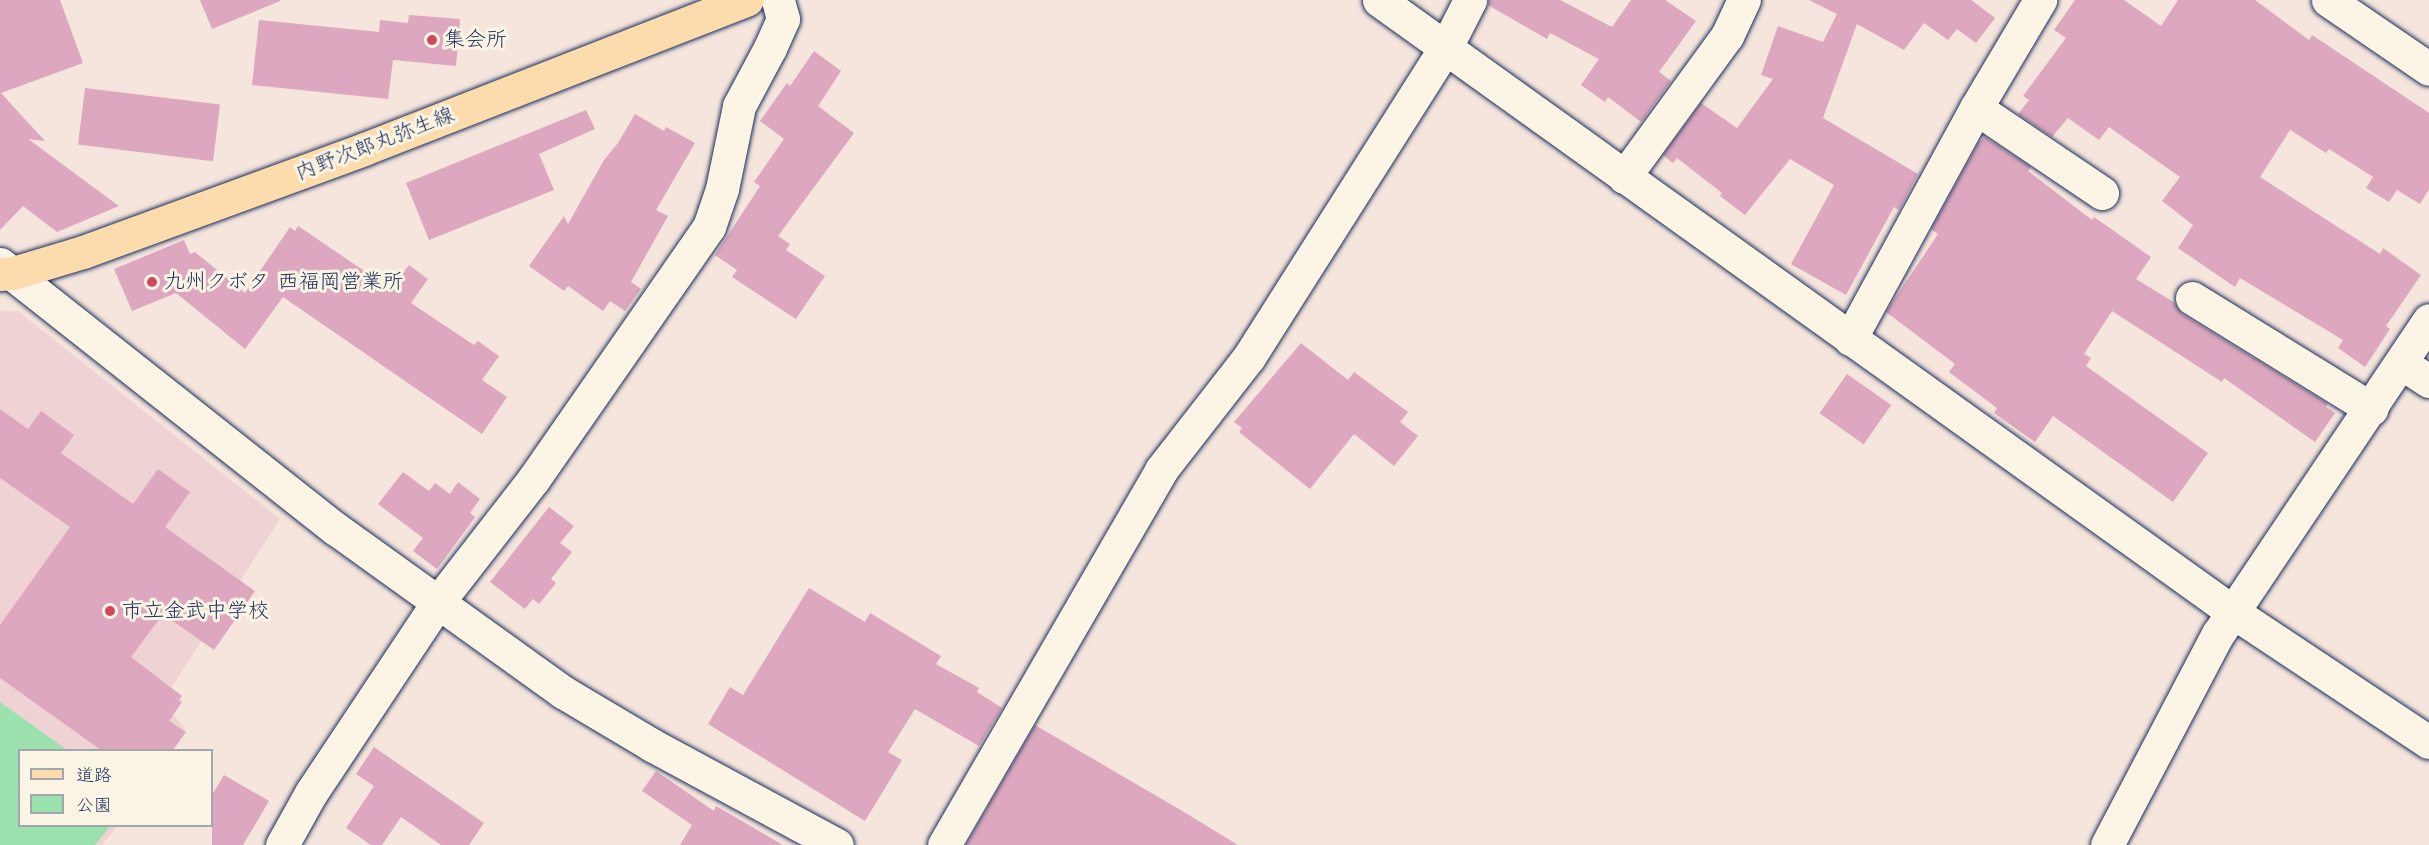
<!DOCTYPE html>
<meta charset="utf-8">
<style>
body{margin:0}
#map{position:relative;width:2429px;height:845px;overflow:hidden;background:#f6e5dd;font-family:"Architects Daughter","Klee One",sans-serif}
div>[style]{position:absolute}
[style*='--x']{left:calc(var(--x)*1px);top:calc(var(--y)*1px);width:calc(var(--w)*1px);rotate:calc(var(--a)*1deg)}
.built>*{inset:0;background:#eed2d4}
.green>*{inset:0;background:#9be1ae}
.building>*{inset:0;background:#dda7bf;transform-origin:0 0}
.roads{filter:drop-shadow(0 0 2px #1b2f5e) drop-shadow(0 0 2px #1b2f5e)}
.minor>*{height:33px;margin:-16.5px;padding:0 16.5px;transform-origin:16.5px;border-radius:16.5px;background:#fcf5e5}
.major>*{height:33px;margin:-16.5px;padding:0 16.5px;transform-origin:16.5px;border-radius:16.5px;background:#fcdcac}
.dots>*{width:16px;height:16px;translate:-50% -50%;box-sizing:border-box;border:3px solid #fcf5e5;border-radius:50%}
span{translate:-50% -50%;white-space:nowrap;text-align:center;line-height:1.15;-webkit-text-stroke:6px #fcf5e5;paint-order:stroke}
.poi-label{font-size:21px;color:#1b2f5e}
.left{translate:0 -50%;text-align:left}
.street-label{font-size:21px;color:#1b2f5e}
.legend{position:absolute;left:18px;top:749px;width:195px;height:78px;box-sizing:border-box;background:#fcf5e5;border:2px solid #a2a6af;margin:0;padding:8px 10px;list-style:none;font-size:18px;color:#1b2f5e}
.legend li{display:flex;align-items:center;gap:12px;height:30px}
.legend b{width:30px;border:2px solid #a2a6af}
</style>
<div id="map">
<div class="built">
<div style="clip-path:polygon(0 311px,18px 311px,280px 519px,162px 702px,185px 728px,170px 750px,20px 750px,20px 826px,117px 826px,102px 845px,0 845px)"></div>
</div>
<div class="green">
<div style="clip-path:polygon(0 702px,67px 750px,20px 750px,20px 826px,110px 826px,95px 845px,0 845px)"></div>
</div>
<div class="building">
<div style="clip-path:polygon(0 0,60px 0,83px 63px,1px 93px,45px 141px,28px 139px,119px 206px,57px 232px,23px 206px,0 230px)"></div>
<div style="clip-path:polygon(200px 0,280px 0,280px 1px,212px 29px)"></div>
<div style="clip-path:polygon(1489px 0,1560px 0,1612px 27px,1631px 0,1665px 0,1696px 21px,1659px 72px,1671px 81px,1641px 122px,1608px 97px,1605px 102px,1581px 85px,1599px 59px,1550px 33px,1547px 39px,1488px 5px)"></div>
<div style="clip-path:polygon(1809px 0,1971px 0,1995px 18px,1976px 43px,1957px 29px,1948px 40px,1924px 23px,1904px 50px,1857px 24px,1823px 118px,1918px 174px,1899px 210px,1894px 207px,1846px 295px,1791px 264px,1834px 185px,1790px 159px,1745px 215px,1720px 196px,1722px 193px,1677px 158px,1673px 163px,1663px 155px,1701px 103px,1737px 128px,1773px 79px,1761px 75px,1778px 26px,1823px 42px,1837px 14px)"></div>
<div style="clip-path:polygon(2075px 0,2124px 0,2161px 26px,2178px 0,2255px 0,2309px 40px,2312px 35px,2429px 113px,2429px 189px,2420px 204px,2397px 190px,2389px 202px,2366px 188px,2373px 177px,2329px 149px,2326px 153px,2290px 130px,2260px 177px,2380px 254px,2383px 248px,2421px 275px,2386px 326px,2390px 329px,2365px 367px,2338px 348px,2343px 340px,2240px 278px,2235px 287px,2178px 248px,2193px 225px,2162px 201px,2180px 177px,2109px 127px,2099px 140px,2068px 118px,2052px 137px,2018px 114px,2029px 100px,2023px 96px,2066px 38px,2054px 30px)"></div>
<div style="clip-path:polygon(409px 15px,460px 19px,456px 66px,393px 60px,388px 99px,252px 85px,259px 20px,379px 32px,380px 20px,408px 23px)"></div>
<div style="clip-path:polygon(814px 51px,841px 71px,818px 106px,854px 133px,778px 236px,790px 244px,786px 250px,825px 276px,796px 319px,732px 277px,737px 270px,715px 255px,760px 186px,754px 182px,784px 139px,760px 121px,787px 83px,790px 86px)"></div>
<div style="left:85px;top:88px;width:136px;height:57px;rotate:7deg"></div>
<div style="clip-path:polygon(586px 110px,595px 129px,539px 154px,554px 190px,429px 240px,406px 183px)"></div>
<div style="clip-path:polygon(635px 114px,664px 131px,666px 127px,695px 143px,656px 210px,668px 216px,631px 282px,641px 289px,625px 311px,610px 301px,603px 311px,568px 286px,564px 291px,529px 266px,564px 216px,568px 224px,604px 160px,618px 143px)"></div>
<div style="clip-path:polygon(1985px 137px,2031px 167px,2028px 171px,2092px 220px,2094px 217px,2151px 257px,2136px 279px,2175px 303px,2182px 314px,2328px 404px,2326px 407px,2335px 413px,2315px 442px,2224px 378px,2222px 382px,2112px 311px,2084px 354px,2091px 358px,2086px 366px,2208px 453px,2173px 502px,2053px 416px,2035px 442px,1994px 413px,1997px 408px,1949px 372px,1955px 364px,1886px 312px,1938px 234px,1931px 229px,1979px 142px)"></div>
<div style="clip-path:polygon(298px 226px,391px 289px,409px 265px,428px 279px,411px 303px,474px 345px,478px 341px,499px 356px,482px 380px,507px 397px,482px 434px,283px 297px,245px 349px,176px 293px,132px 311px,114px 269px,184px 240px,190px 254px,195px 252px,245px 293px,290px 227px,295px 231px)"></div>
<div style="clip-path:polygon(1301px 343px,1348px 380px,1354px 372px,1408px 412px,1400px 422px,1418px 436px,1394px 466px,1354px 434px,1310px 489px,1239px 432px,1242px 428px,1234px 422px)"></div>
<div style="left:1847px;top:374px;width:54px;height:48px;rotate:35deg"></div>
<div style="clip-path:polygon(0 409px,28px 429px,41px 411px,74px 435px,61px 453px,133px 504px,158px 469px,190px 492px,165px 527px,255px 591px,214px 650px,163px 614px,131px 657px,182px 696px,179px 700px,182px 702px,169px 721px,186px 732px,173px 750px,101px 750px,0 678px,0 625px,70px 527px,0 478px)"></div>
<div style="clip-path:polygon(403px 472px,429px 491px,435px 483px,450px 494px,458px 482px,480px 499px,470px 513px,475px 517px,437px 569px,413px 551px,423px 538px,378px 504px)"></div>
<div style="clip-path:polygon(549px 507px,574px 526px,560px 543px,572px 552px,551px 579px,556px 583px,539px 604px,533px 599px,525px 609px,490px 582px)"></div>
<div style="clip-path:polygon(809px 588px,865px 622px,870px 613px,941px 656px,936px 664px,979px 688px,977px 692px,1002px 708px,979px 746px,915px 709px,888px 752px,902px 760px,865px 821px,708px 724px,730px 687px,743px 695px)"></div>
<div style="clip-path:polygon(1035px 725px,1184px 812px,1238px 845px,966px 845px)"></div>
<div style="clip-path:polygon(374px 747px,484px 823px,469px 845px,441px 845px,401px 817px,382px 845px,371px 845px,346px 828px,374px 786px,356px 774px)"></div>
<div style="clip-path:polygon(656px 771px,714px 811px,716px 806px,783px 845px,680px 845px,692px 825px,642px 791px)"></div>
<div style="clip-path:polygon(224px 775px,269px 801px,243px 845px,212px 845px,212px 795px)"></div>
</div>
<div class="roads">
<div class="minor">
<div style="--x:1379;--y:0;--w:1051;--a:35.63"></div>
<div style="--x:2233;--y:612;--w:235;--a:33.6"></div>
<div style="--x:2328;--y:0;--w:122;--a:34.3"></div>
<div style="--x:1976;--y:108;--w:152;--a:34"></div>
<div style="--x:1624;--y:177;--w:175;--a:-53.9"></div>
<div style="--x:1727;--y:36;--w:40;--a:-65"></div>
<div style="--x:0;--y:264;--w:428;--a:38.3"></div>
<div style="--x:336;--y:529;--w:279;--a:35.7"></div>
<div style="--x:563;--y:692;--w:104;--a:30.8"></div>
<div style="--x:652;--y:745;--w:210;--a:28.4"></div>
<div style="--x:2192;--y:298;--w:211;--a:31.7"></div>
<div style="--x:1850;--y:339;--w:263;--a:-61.4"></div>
<div style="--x:1976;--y:108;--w:126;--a:-59.3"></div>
<div style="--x:2401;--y:363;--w:33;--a:33"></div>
<div style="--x:282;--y:845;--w:60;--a:-60.9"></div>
<div style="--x:311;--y:793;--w:229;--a:-56.4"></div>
<div style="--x:438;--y:602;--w:155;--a:-52.1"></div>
<div style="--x:533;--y:480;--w:308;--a:-55.2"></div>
<div style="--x:709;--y:227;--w:40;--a:-71.1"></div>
<div style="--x:722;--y:189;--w:85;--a:-78.4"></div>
<div style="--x:739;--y:106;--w:66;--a:-61.9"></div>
<div style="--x:770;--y:48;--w:32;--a:-66"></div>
<div style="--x:783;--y:19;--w:20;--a:-105"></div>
<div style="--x:944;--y:845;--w:433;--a:-59.9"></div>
<div style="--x:1161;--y:470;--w:143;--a:-52.1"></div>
<div style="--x:1249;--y:357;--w:367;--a:-57.6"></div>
<div style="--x:1446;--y:47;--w:53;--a:-62.9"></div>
<div style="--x:2107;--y:845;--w:238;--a:-62.3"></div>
<div style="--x:2218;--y:634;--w:378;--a:-56.1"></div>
</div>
<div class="major">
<div style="--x:0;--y:274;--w:13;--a:-4"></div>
<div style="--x:13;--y:273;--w:73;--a:-16.7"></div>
<div style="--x:83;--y:252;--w:299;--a:-20.1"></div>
<div style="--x:364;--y:149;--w:411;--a:-21.3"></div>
</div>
</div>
<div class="dots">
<div style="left:432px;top:40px;background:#d1495b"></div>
<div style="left:152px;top:282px;background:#d1495b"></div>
<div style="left:110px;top:611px;background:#d1495b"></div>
</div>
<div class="poi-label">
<span class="left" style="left:444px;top:40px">集会所</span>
<span class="left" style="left:164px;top:282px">九州クボタ 西福岡営業所</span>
<span class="left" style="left:122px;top:611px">市立金武中学校</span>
</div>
<div class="street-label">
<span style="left:375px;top:144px;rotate:-21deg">内野次郎丸弥生線</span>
</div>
<ul class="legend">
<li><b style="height:8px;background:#fcdcac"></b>道路</li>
<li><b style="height:16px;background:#9be1ae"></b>公園</li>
</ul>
</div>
